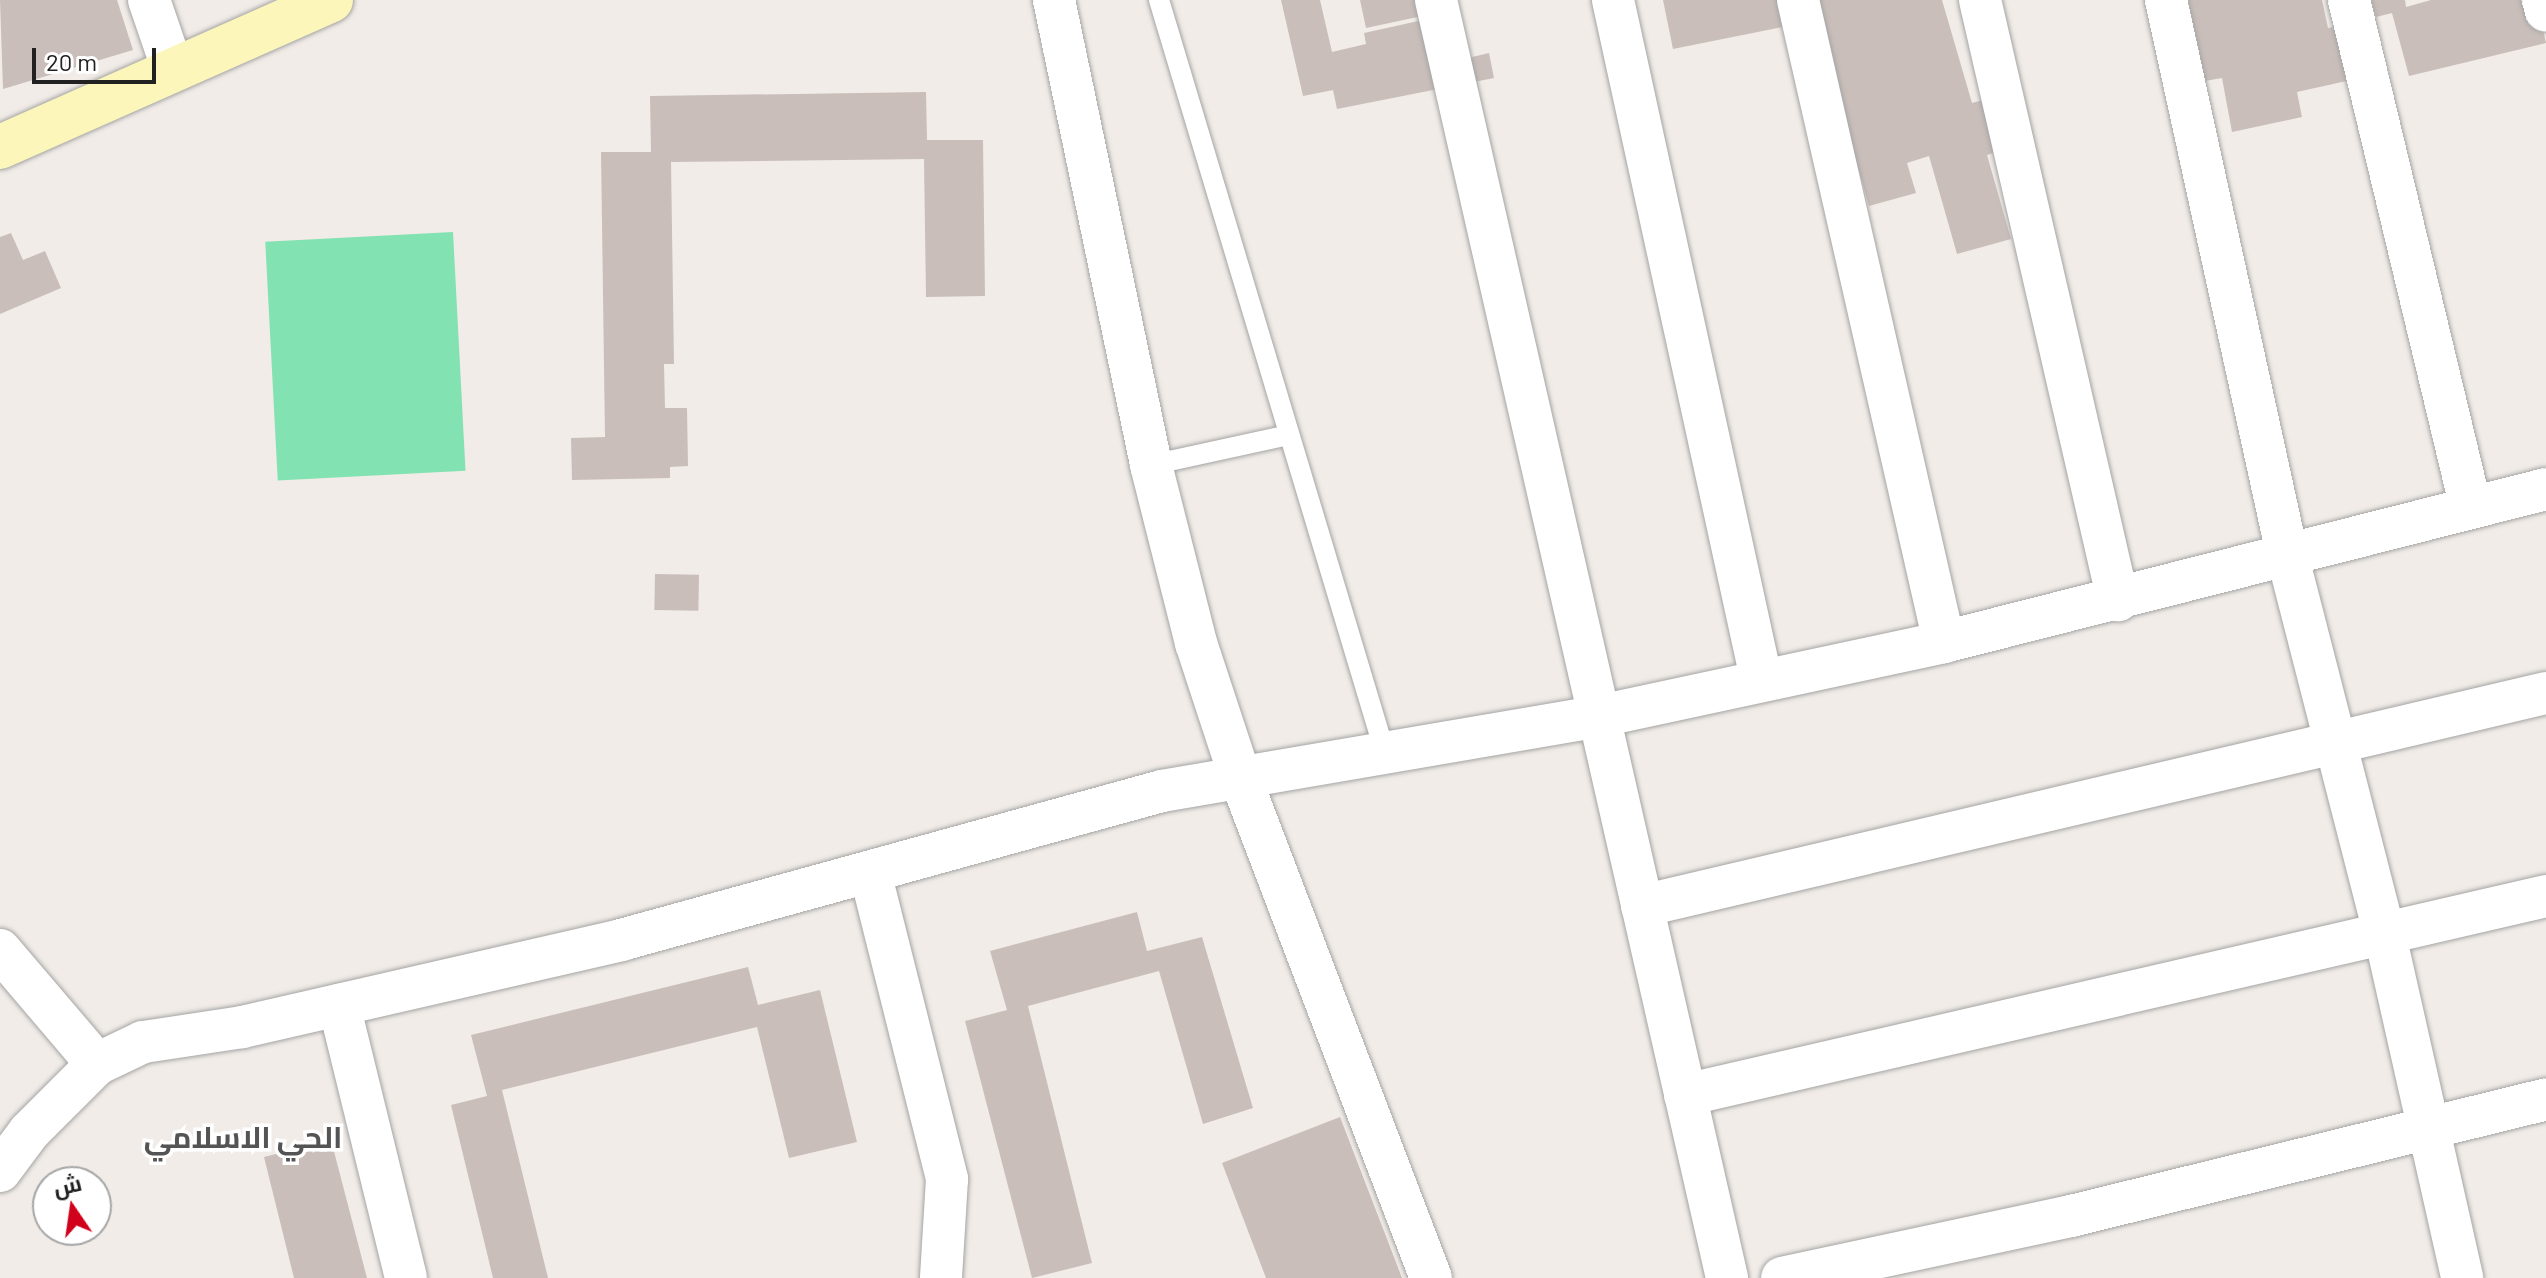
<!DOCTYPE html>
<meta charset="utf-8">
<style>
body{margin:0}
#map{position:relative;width:2546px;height:1278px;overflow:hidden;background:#f1ece7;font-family:Barlow,Cairo,sans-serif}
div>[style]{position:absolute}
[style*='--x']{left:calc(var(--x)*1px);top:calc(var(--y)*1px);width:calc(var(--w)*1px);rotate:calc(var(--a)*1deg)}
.pitch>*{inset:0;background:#83e2b1;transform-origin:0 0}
.building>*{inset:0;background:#c9beba;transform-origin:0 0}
.roads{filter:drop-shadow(0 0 2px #a5a5a5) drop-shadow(0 0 2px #a5a5a5)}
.lane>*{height:20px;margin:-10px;padding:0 10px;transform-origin:10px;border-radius:10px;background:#fff}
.street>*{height:42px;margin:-21px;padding:0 21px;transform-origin:21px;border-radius:21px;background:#fff}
.secondary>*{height:44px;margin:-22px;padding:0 22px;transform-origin:22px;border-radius:22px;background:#fcf6ba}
span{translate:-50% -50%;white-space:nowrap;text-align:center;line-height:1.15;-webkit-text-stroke:7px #fff;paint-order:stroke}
.district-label{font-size:30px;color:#545454;font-weight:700}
.north{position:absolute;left:32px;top:1166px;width:80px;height:80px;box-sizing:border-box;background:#fff;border:2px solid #a6a6a6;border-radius:50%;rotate:347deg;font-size:22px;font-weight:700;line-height:32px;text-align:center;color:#212121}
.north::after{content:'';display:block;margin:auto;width:28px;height:36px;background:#d1001b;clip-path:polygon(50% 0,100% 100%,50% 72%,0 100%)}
.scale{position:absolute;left:32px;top:48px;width:124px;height:36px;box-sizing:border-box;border:4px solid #212121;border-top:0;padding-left:10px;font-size:24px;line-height:28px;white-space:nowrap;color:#212121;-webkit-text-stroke:6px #fff;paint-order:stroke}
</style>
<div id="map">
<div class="pitch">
<div style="left:453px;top:232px;width:239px;height:188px;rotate:87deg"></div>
</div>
<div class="building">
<div style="clip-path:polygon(0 0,117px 0,133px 50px,3px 89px)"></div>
<div style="clip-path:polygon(1281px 0,1320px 0,1332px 52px,1366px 44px,1364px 33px,1432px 18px,1443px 64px,1489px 53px,1494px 78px,1337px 109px,1333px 90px,1303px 96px)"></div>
<div style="clip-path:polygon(1360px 0,1453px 0,1455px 9px,1366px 28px)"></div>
<div style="clip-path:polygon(1663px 0,1783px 0,1788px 26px,1673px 49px)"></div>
<div style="clip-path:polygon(1810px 0,1942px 0,1972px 103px,1994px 97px,2009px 148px,1987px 155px,2011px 239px,1957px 254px,1929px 156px,1907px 163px,1916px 193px,1869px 206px)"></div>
<div style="clip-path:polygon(2188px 0,2322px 0,2328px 28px,2349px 24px,2360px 78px,2297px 92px,2302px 117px,2232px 132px,2222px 78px,2205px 81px)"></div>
<div style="clip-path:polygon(2371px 0,2405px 0,2406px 7px,2431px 0,2536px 0,2546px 43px,2409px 76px,2392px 13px,2376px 17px)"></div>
<div style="clip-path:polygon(926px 92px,927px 140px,983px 140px,985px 296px,926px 297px,924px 159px,671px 162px,674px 364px,664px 364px,665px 408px,687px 408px,688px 466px,670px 467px,670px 478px,572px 480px,571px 438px,605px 437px,601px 152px,651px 152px,650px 96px)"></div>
<div style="clip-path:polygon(11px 233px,23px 260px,45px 251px,61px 288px,0 314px,0 237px)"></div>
<div style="left:655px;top:574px;width:44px;height:36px;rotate:1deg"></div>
<div style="clip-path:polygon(1137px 912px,1147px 951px,1202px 937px,1253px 1108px,1203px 1124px,1159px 971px,1028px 1006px,1092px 1263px,1032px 1278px,965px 1021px,1007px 1010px,990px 951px)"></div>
<div style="clip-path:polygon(748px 967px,758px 1005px,820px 990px,857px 1142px,789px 1158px,757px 1027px,502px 1090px,548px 1278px,493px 1278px,451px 1105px,487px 1096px,471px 1035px)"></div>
<div style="clip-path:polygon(1340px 1117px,1402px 1278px,1266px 1278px,1222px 1163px)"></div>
<div style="clip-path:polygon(331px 1140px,367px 1278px,294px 1278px,264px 1157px)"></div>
</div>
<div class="roads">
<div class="lane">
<div style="--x:1159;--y:0;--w:786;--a:73.29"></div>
<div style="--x:1151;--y:465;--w:141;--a:-12.3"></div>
</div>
<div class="street">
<div style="--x:149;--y:0;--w:74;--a:71.1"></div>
<div style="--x:1054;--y:0;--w:475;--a:78.2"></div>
<div style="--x:1151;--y:465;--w:184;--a:75.8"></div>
<div style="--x:1196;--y:643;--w:141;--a:71.8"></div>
<div style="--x:1240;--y:777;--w:536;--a:69.13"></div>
<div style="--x:1436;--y:0;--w:1311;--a:77.17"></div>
<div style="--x:1613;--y:0;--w:694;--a:77.69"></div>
<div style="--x:1798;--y:0;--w:658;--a:77.19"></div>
<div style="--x:1980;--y:0;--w:616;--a:77.05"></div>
<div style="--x:2166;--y:0;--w:571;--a:77.67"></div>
<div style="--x:2288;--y:558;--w:389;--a:75.6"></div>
<div style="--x:2385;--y:935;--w:352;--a:77.3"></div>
<div style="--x:2349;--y:0;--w:522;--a:76.5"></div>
<div style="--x:2543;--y:0;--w:11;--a:75"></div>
<div style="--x:870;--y:872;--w:317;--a:75.9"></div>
<div style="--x:947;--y:1179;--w:99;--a:93.5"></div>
<div style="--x:1642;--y:906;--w:929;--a:-13.26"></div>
<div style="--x:0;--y:950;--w:150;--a:49.6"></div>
<div style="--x:339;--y:1005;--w:281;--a:76.2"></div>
<div style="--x:1685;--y:1095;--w:884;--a:-13.01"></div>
<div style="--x:0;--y:1171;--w:49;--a:-53.4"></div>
<div style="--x:29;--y:1132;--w:96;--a:-45"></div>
<div style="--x:97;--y:1064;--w:51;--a:-25.6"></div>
<div style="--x:143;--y:1042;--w:100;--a:-8.6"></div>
<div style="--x:242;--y:1027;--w:389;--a:-12.9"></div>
<div style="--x:621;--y:940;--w:561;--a:-15.4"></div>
<div style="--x:1162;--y:791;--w:444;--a:-9.7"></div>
<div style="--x:1600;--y:716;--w:352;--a:-12.1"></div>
<div style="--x:1944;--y:642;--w:621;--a:-14.26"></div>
<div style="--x:1782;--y:1278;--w:296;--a:-12.1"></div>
<div style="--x:2071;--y:1216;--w:489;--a:-13.8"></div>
</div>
<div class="secondary">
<div style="--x:0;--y:147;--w:362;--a:-23.9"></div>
</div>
</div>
<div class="district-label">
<span style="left:243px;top:1136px">الحي الاسلامي</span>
</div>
<div class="north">ش</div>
<div class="scale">20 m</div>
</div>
